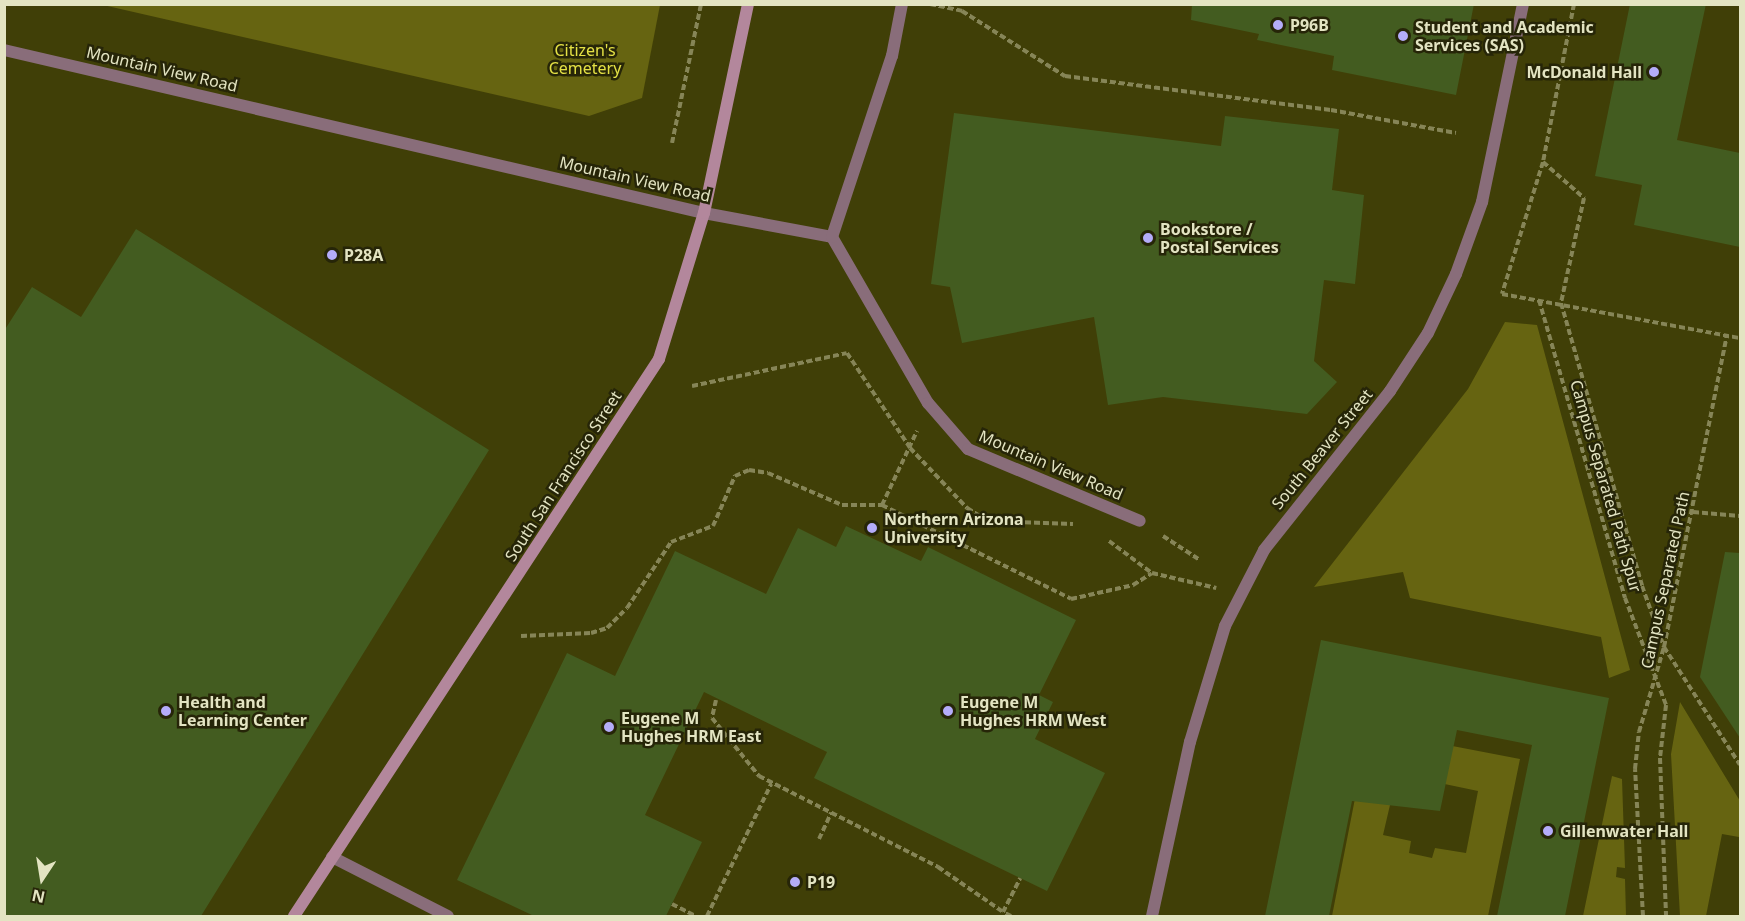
<!DOCTYPE html>
<style>
body{margin:0}
#map{position:relative;width:1745px;height:921px;overflow:hidden;background:#403f07;font-family:"Noto Sans",sans-serif}
div>[style]{position:absolute}
[style*='--x']{left:calc(var(--x)*1px);top:calc(var(--y)*1px);width:calc(var(--w)*1px);rotate:calc(var(--a)*1deg)}
.green>*{inset:0;background:#666411}
.building>*{inset:0;background:#435c20}
.path>*{height:4px;margin-top:-2px;transform-origin:0;background:repeating-linear-gradient(90deg,#868557 0 6px,transparent 0 9px)}
.lane>*{height:12px;margin:-6px;padding:0 6px;transform-origin:6px;border-radius:6px;background:#896d7a}
.street>*{height:12px;margin:-6px;padding:0 6px;transform-origin:6px;border-radius:6px;background:#896d7a}
.secondary>*{height:12px;margin:-6px;padding:0 6px;transform-origin:6px;border-radius:6px;background:#b3879c}
.dots>*{width:16px;height:16px;translate:-50% -50%;box-sizing:border-box;border:3px solid #262508;border-radius:50%}
span{translate:-50% -50%;white-space:nowrap;text-align:center;line-height:1.15;-webkit-text-stroke:5px #262508;paint-order:stroke}
.poi-label{font-size:16px;color:#e3e4c2;font-weight:700}
.left{translate:0 -50%;text-align:left}
.right{translate:-100% -50%;text-align:right}
.park-label{font-size:16px;color:#e4e145}
.street-label{font-size:16px;color:#e3e4c2}
.frame{position:absolute;inset:0;border:6px solid #e3e4c2;pointer-events:none}
.north{position:absolute;left:12px;top:849px;width:60px;height:60px;-webkit-text-stroke:4px #262508;paint-order:stroke;rotate:192deg;font-size:16px;font-weight:700;line-height:24px;text-align:center;color:#e3e4c2}
.north::after{content:'';display:block;margin:auto;width:21px;height:27px;background:#e3e4c2;clip-path:polygon(50% 0,100% 100%,50% 72%,0 100%)}
</style>
<div id="map">
<div class="green">
<div style="clip-path:polygon(103px 5px,660px 5px,642px 98px,589px 116px)"></div>
<div style="clip-path:polygon(1505px 322px,1537px 325px,1630px 670px,1609px 678px,1601px 637px,1410px 598px,1403px 572px,1314px 587px,1468px 389px)"></div>
<div style="clip-path:polygon(1680px 702px,1740px 801px,1739px 837px,1722px 834px,1706px 916px,1680px 916px,1671px 754px)"></div>
<div style="clip-path:polygon(1369px 727px,1390px 805px,1383px 835px,1411px 841px,1409px 853px,1432px 858px,1435px 848px,1466px 853px,1478px 791px,1435px 782px,1442px 744px,1520px 759px,1488px 916px,1332px 916px)"></div>
<div style="clip-path:polygon(1612px 776px,1622px 779px,1625px 868px,1617px 867px,1616px 877px,1625px 879px,1626px 916px,1583px 916px)"></div>
</div>
<div class="building">
<div style="clip-path:polygon(1192px 4px,1474px 4px,1456px 95px,1332px 70px,1334px 56px,1257px 40px,1259px 34px,1191px 20px)"></div>
<div style="clip-path:polygon(1630px 4px,1706px 4px,1677px 140px,1740px 153px,1740px 247px,1634px 225px,1642px 185px,1595px 176px)"></div>
<div style="clip-path:polygon(954px 113px,1221px 146px,1225px 116px,1339px 129px,1332px 190px,1364px 195px,1355px 284px,1324px 280px,1314px 361px,1337px 382px,1307px 414px,1163px 397px,1108px 405px,1094px 317px,962px 343px,950px 287px,931px 284px)"></div>
<div style="clip-path:polygon(136px 229px,489px 450px,201px 916px,4px 916px,4px 331px,32px 287px,81px 317px)"></div>
<div style="clip-path:polygon(846px 526px,921px 561px,928px 547px,1076px 620px,1039px 695px,1053px 702px,1035px 739px,1105px 773px,1047px 891px,814px 778px,827px 752px,704px 692px,645px 815px,702px 842px,666px 916px,534px 916px,457px 880px,567px 653px,615px 676px,675px 551px,766px 594px,798px 528px,836px 547px)"></div>
<div style="clip-path:polygon(1725px 552px,1740px 553px,1740px 738px,1700px 677px)"></div>
<div style="clip-path:polygon(1321px 640px,1609px 698px,1565px 916px,1497px 916px,1532px 745px,1457px 730px,1440px 811px,1352px 801px,1329px 916px,1265px 916px)"></div>
</div>
<div class="path">
<div style="--x:930;--y:4;--w:33;--a:12"></div>
<div style="--x:962;--y:11;--w:122;--a:32.3"></div>
<div style="--x:1065;--y:76;--w:268;--a:7.3"></div>
<div style="--x:1331;--y:110;--w:127;--a:10.4"></div>
<div style="--x:1574;--y:4;--w:161;--a:101.1"></div>
<div style="--x:1543;--y:162;--w:138;--a:107.3"></div>
<div style="--x:1502;--y:294;--w:242;--a:10.5"></div>
<div style="--x:672;--y:143;--w:142;--a:-78.2"></div>
<div style="--x:1543;--y:162;--w:55;--a:41.3"></div>
<div style="--x:1584;--y:198;--w:107;--a:102.4"></div>
<div style="--x:1561;--y:303;--w:294;--a:74"></div>
<div style="--x:1642;--y:586;--w:65;--a:70.2"></div>
<div style="--x:1664;--y:647;--w:140;--a:57.2"></div>
<div style="--x:1539;--y:300;--w:310;--a:73.9"></div>
<div style="--x:1625;--y:598;--w:115;--a:69"></div>
<div style="--x:1666;--y:705;--w:53;--a:96.5"></div>
<div style="--x:1660;--y:758;--w:158;--a:87.8"></div>
<div style="--x:692;--y:386;--w:158;--a:-12"></div>
<div style="--x:847;--y:353;--w:114;--a:56.4"></div>
<div style="--x:910;--y:448;--w:83;--a:46.5"></div>
<div style="--x:967;--y:508;--w:15;--a:32"></div>
<div style="--x:980;--y:516;--w:36;--a:9"></div>
<div style="--x:1016;--y:522;--w:57;--a:2"></div>
<div style="--x:882;--y:505;--w:82;--a:-64.7"></div>
<div style="--x:1693;--y:512;--w:47;--a:4.9"></div>
<div style="--x:1163;--y:536;--w:44;--a:33"></div>
<div style="--x:1109;--y:541;--w:54;--a:36.7"></div>
<div style="--x:1152;--y:573;--w:66;--a:13.2"></div>
<div style="--x:521;--y:636;--w:70;--a:-2.5"></div>
<div style="--x:591;--y:633;--w:17;--a:-17"></div>
<div style="--x:607;--y:628;--w:28;--a:-45"></div>
<div style="--x:627;--y:608;--w:79;--a:-56.3"></div>
<div style="--x:671;--y:542;--w:45;--a:-20.9"></div>
<div style="--x:713;--y:526;--w:55;--a:-66.3"></div>
<div style="--x:735;--y:476;--w:15;--a:-23"></div>
<div style="--x:749;--y:470;--w:19;--a:9"></div>
<div style="--x:768;--y:473;--w:81;--a:23.4"></div>
<div style="--x:842;--y:505;--w:40;--a:0"></div>
<div style="--x:882;--y:505;--w:211;--a:26.4"></div>
<div style="--x:1071;--y:599;--w:64;--a:-12.7"></div>
<div style="--x:1133;--y:585;--w:22;--a:-32"></div>
<div style="--x:716;--y:700;--w:18;--a:103"></div>
<div style="--x:712;--y:718;--w:75;--a:51"></div>
<div style="--x:759;--y:776;--w:201;--a:26.9"></div>
<div style="--x:938;--y:867;--w:79;--a:34.7"></div>
<div style="--x:819;--y:839;--w:29;--a:-65"></div>
<div style="--x:672;--y:904;--w:27;--a:27"></div>
<div style="--x:707;--y:916;--w:147;--a:-64.1"></div>
<div style="--x:1011;--y:916;--w:9;--a:-153"></div>
<div style="--x:1003;--y:912;--w:38;--a:-63"></div>
<div style="--x:1643;--y:916;--w:147;--a:-93.1"></div>
<div style="--x:1635;--y:769;--w:37;--a:-84"></div>
<div style="--x:1639;--y:732;--w:89;--a:-73.6"></div>
<div style="--x:1664;--y:647;--w:318;--a:-78.6"></div>
</div>
<div class="lane">
<div style="--x:704;--y:213;--w:130;--a:10.6"></div>
<div style="--x:832;--y:237;--w:192;--a:60"></div>
<div style="--x:928;--y:403;--w:61;--a:49"></div>
<div style="--x:968;--y:449;--w:186;--a:22.7"></div>
<div style="--x:832;--y:237;--w:191;--a:-71.7"></div>
<div style="--x:892;--y:56;--w:53;--a:-79.1"></div>
</div>
<div class="street">
<div style="--x:4;--y:50;--w:719;--a:13.11"></div>
<div style="--x:332;--y:857;--w:130;--a:27"></div>
<div style="--x:1152;--y:916;--w:178;--a:-77.7"></div>
<div style="--x:1190;--y:742;--w:121;--a:-73.2"></div>
<div style="--x:1225;--y:626;--w:85;--a:-62.8"></div>
<div style="--x:1264;--y:550;--w:203;--a:-51.6"></div>
<div style="--x:1390;--y:391;--w:69;--a:-56.8"></div>
<div style="--x:1428;--y:333;--w:65;--a:-64.6"></div>
<div style="--x:1456;--y:274;--w:77;--a:-70.1"></div>
<div style="--x:1482;--y:202;--w:202;--a:-78.3"></div>
</div>
<div class="secondary">
<div style="--x:294;--y:916;--w:666;--a:-56.76"></div>
<div style="--x:659;--y:359;--w:153;--a:-72.9"></div>
<div style="--x:704;--y:213;--w:214;--a:-78.1"></div>
</div>
<div class="dots">
<div style="left:1278px;top:25px;background:#b4acf9"></div>
<div style="left:1403px;top:36px;background:#b4acf9"></div>
<div style="left:1654px;top:72px;background:#b4acf9"></div>
<div style="left:1148px;top:238px;background:#b4acf9"></div>
<div style="left:332px;top:255px;background:#b4acf9"></div>
<div style="left:872px;top:528px;background:#b4acf9"></div>
<div style="left:166px;top:711px;background:#b4acf9"></div>
<div style="left:948px;top:711px;background:#b4acf9"></div>
<div style="left:609px;top:727px;background:#b4acf9"></div>
<div style="left:1548px;top:831px;background:#b4acf9"></div>
<div style="left:795px;top:882px;background:#b4acf9"></div>
</div>
<div class="poi-label">
<span class="left" style="left:1290px;top:25px">P96B</span>
<span class="left" style="left:1415px;top:36px">Student and Academic<br>Services (SAS)</span>
<span class="right" style="left:1642px;top:72px">McDonald Hall</span>
<span class="left" style="left:1160px;top:238px">Bookstore /<br>Postal Services</span>
<span class="left" style="left:344px;top:255px">P28A</span>
<span class="left" style="left:884px;top:528px">Northern Arizona<br>University</span>
<span class="left" style="left:178px;top:711px">Health and<br>Learning Center</span>
<span class="left" style="left:960px;top:711px">Eugene M<br>Hughes HRM West</span>
<span class="left" style="left:621px;top:727px">Eugene M<br>Hughes HRM East</span>
<span class="left" style="left:1560px;top:831px">Gillenwater Hall</span>
<span class="left" style="left:807px;top:882px">P19</span>
</div>
<div class="park-label">
<span style="left:585px;top:59px">Citizen's<br>Cemetery</span>
</div>
<div class="street-label">
<span style="left:162px;top:69px;rotate:13deg">Mountain View Road</span>
<span style="left:635px;top:179px;rotate:13deg">Mountain View Road</span>
<span style="left:1322px;top:449px;rotate:-51deg">South Beaver Street</span>
<span style="left:1051px;top:465px;rotate:23deg">Mountain View Road</span>
<span style="left:563px;top:476px;rotate:-57deg">South San Francisco Street</span>
<span style="left:1606px;top:486px;rotate:74deg">Campus Separated Path Spur</span>
<span style="left:1665px;top:580px;rotate:-78deg">Campus Separated Path</span>
</div>
<div class="frame"></div>
<div class="north">N</div>
</div>
